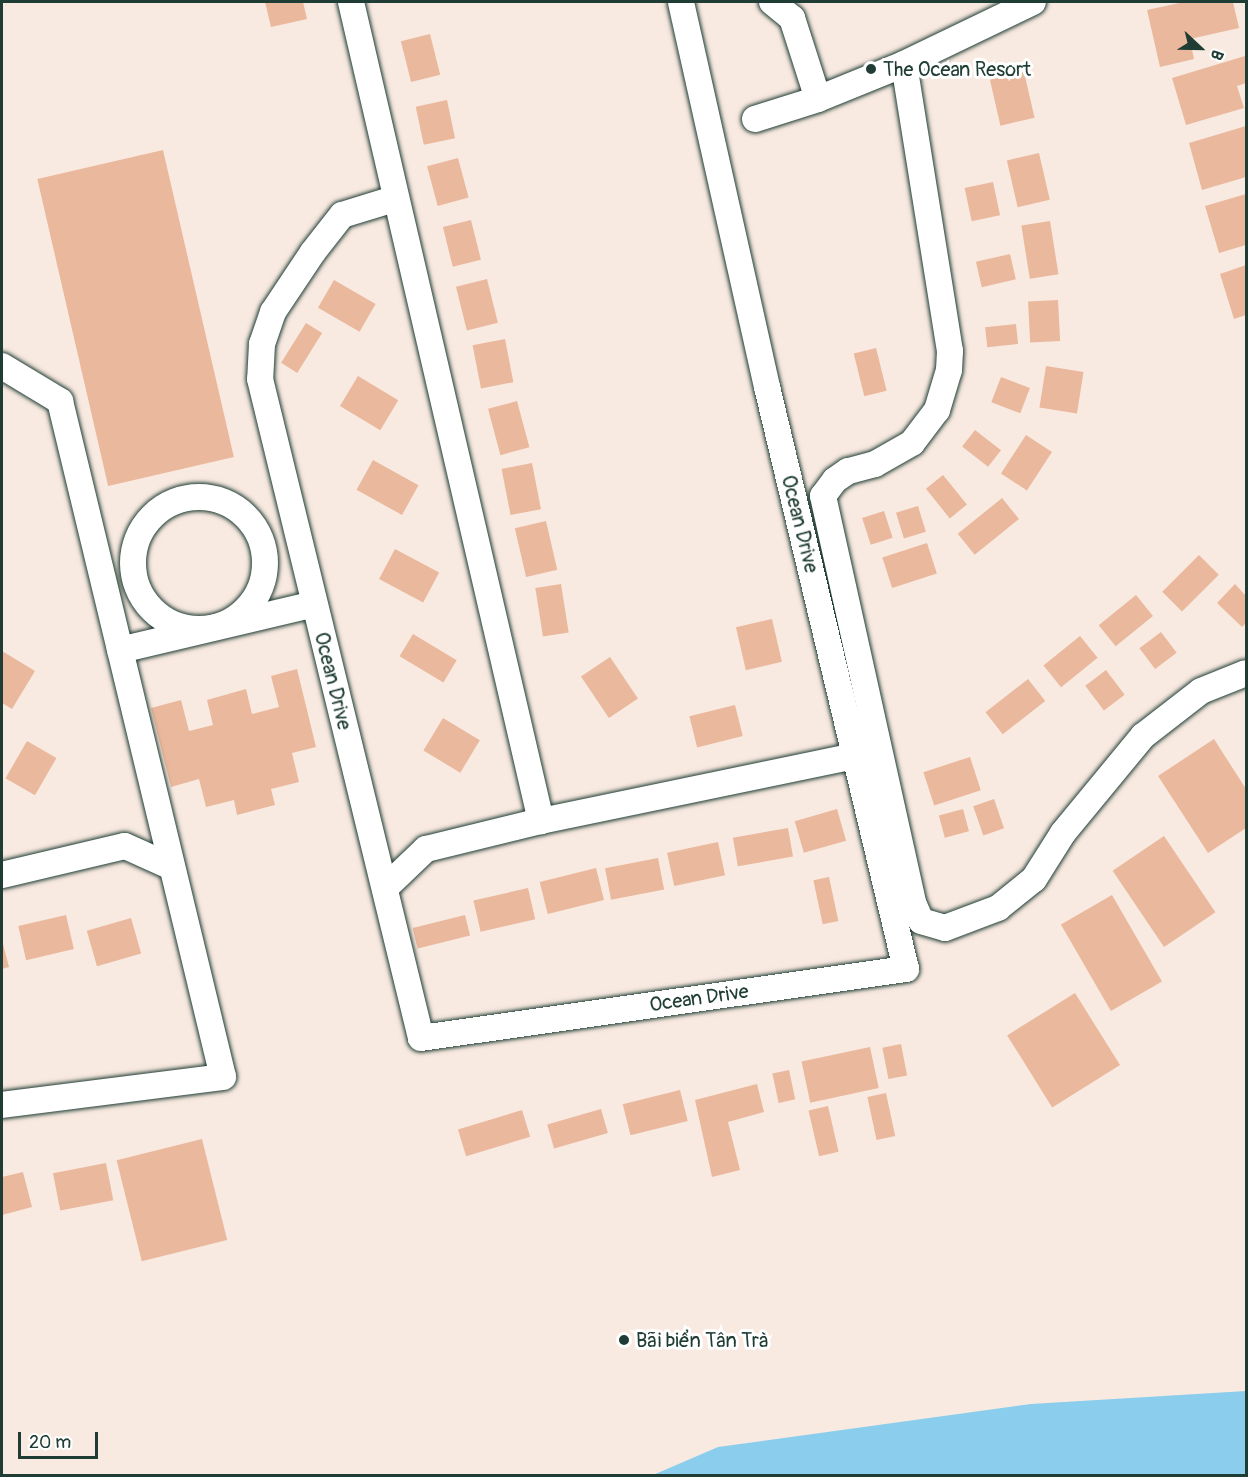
<!DOCTYPE html>
<meta charset="utf-8">
<style>
body{margin:0}
#map{position:relative;width:1248px;height:1477px;overflow:hidden;background:#f9eae1;font-family:Pangolin,sans-serif}
div>[style]{position:absolute}
[style*='--x']{left:calc(var(--x)*1px);top:calc(var(--y)*1px);width:calc(var(--w)*1px);rotate:calc(var(--a)*1deg)}
.water>*{inset:0;background:#8bcded}
.building>*{inset:0;background:#eab89c;transform-origin:0 0}
.roads{filter:drop-shadow(0 0 2px #1f3d34) drop-shadow(0 0 2px #1f3d34)}
.minor>*{height:26px;margin:-13px;padding:0 13px;transform-origin:13px;border-radius:13px;background:#fff}
.minor>.ring{margin:-13px;padding:0;box-sizing:content-box;background:none;border:26px solid #fff;border-radius:50%}
.dots>*{width:16px;height:16px;translate:-50% -50%;box-sizing:border-box;border:3px solid #fff;border-radius:50%}
span{translate:-50% -50%;white-space:nowrap;text-align:center;line-height:1.15;-webkit-text-stroke:6px #fff;paint-order:stroke}
.poi-label{font-size:20px;color:#1f3d34}
.left{translate:0 -50%;text-align:left}
.street-label{font-size:20px;color:#1f3d34}
.frame{position:absolute;inset:0;border:3px solid #1f3d34;pointer-events:none}
.north{position:absolute;left:1170px;top:18px;width:60px;height:60px;-webkit-text-stroke:4px #fff;paint-order:stroke;rotate:112deg;font-size:16px;font-weight:700;line-height:24px;text-align:center;color:#1f3d34}
.north::after{content:'';display:block;margin:auto;width:21px;height:27px;background:#1f3d34;clip-path:polygon(50% 0,100% 100%,50% 72%,0 100%)}
.scale{position:absolute;left:18px;top:1432px;width:80px;height:27px;box-sizing:border-box;border:3px solid #1f3d34;border-top:0;padding-left:8px;font-size:18px;line-height:21px;white-space:nowrap;color:#1f3d34;-webkit-text-stroke:4px #fff;paint-order:stroke}
</style>
<div id="map">
<div class="water">
<div style="clip-path:polygon(1246px 1391px,1246px 1475px,653px 1475px,718px 1447px,1031px 1404px)"></div>
</div>
<div class="building">
<div style="clip-path:polygon(265px 2px,303px 2px,307px 19px,271px 27px)"></div>
<div style="clip-path:polygon(1184px 2px,1233px 2px,1239px 28px,1190px 39px,1194px 59px,1160px 67px,1147px 10px)"></div>
<div style="left:430px;top:34px;width:42px;height:30px;rotate:76deg"></div>
<div style="clip-path:polygon(1245px 56px,1246px 83px,1237px 86px,1244px 108px,1186px 125px,1172px 78px)"></div>
<div style="left:1024px;top:72px;width:47px;height:35px;rotate:77deg"></div>
<div style="left:447px;top:100px;width:39px;height:32px;rotate:78deg"></div>
<div style="clip-path:polygon(1246px 126px,1246px 177px,1202px 190px,1189px 143px)"></div>
<div style="left:163px;top:150px;width:315px;height:129px;rotate:77deg"></div>
<div style="left:1039px;top:153px;width:48px;height:33px;rotate:77deg"></div>
<div style="left:458px;top:158px;width:41px;height:32px;rotate:75deg"></div>
<div style="left:993px;top:182px;width:34px;height:29px;rotate:78deg"></div>
<div style="clip-path:polygon(1246px 194px,1246px 245px,1219px 253px,1205px 206px)"></div>
<div style="left:471px;top:220px;width:41px;height:29px;rotate:76deg"></div>
<div style="left:1050px;top:221px;width:54px;height:29px;rotate:81deg"></div>
<div style="left:1010px;top:254px;width:26px;height:35px;rotate:77deg"></div>
<div style="clip-path:polygon(1246px 265px,1246px 315px,1234px 319px,1220px 274px)"></div>
<div style="left:487px;top:279px;width:45px;height:32px;rotate:76deg"></div>
<div style="left:334px;top:280px;width:48px;height:32px;rotate:30deg"></div>
<div style="left:1058px;top:300px;width:41px;height:30px;rotate:87deg"></div>
<div style="left:306px;top:323px;width:19px;height:47px;rotate:32deg"></div>
<div style="left:1016px;top:324px;width:20px;height:31px;rotate:84deg"></div>
<div style="left:505px;top:339px;width:44px;height:33px;rotate:79deg"></div>
<div style="left:876px;top:348px;width:44px;height:23px;rotate:76deg"></div>
<div style="left:1046px;top:366px;width:38px;height:42px;rotate:9deg"></div>
<div style="left:358px;top:376px;width:47px;height:35px;rotate:31deg"></div>
<div style="left:1001px;top:377px;width:31px;height:27px;rotate:21deg"></div>
<div style="left:517px;top:401px;width:48px;height:30px;rotate:75deg"></div>
<div style="left:975px;top:430px;width:33px;height:21px;rotate:38deg"></div>
<div style="left:1026px;top:435px;width:31px;height:46px;rotate:33deg"></div>
<div style="left:373px;top:460px;width:52px;height:34px;rotate:29deg"></div>
<div style="left:532px;top:463px;width:47px;height:31px;rotate:79deg"></div>
<div style="left:943px;top:475px;width:38px;height:22px;rotate:51deg"></div>
<div style="left:1002px;top:498px;width:27px;height:57px;rotate:51deg"></div>
<div style="left:918px;top:506px;width:27px;height:23px;rotate:73deg"></div>
<div style="left:884px;top:511px;width:28px;height:23px;rotate:72deg"></div>
<div style="left:546px;top:521px;width:50px;height:32px;rotate:77deg"></div>
<div style="left:927px;top:543px;width:32px;height:47px;rotate:72deg"></div>
<div style="left:395px;top:549px;width:50px;height:34px;rotate:28deg"></div>
<div style="left:1199px;top:555px;width:28px;height:52px;rotate:45deg"></div>
<div style="left:561px;top:584px;width:49px;height:26px;rotate:81deg"></div>
<div style="clip-path:polygon(1235px 584px,1246px 596px,1246px 623px,1242px 627px,1217px 603px)"></div>
<div style="left:1136px;top:595px;width:27px;height:48px;rotate:51deg"></div>
<div style="left:772px;top:619px;width:44px;height:37px;rotate:77deg"></div>
<div style="left:1161px;top:632px;width:26px;height:27px;rotate:53deg"></div>
<div style="left:413px;top:634px;width:51px;height:26px;rotate:31deg"></div>
<div style="left:1080px;top:636px;width:28px;height:47px;rotate:51deg"></div>
<div style="clip-path:polygon(2px 651px,35px 671px,12px 709px,2px 703px)"></div>
<div style="left:610px;top:657px;width:50px;height:35px;rotate:56deg"></div>
<div style="clip-path:polygon(297px 669px,316px 747px,292px 753px,299px 782px,271px 789px,275px 805px,237px 815px,234px 800px,206px 807px,199px 779px,171px 787px,151px 708px,181px 700px,189px 731px,213px 725px,207px 700px,246px 689px,252px 714px,279px 707px,271px 676px)"></div>
<div style="left:1106px;top:670px;width:31px;height:26px;rotate:53deg"></div>
<div style="left:1028px;top:679px;width:28px;height:54px;rotate:52deg"></div>
<div style="left:735px;top:705px;width:32px;height:47px;rotate:76deg"></div>
<div style="left:443px;top:718px;width:43px;height:38px;rotate:31deg"></div>
<div style="clip-path:polygon(1214px 739px,1246px 789px,1246px 828px,1208px 853px,1158px 776px)"></div>
<div style="left:27px;top:741px;width:34px;height:43px;rotate:30deg"></div>
<div style="left:970px;top:757px;width:35px;height:49px;rotate:72deg"></div>
<div style="left:994px;top:799px;width:31px;height:22px;rotate:71deg"></div>
<div style="left:837px;top:809px;width:33px;height:44px;rotate:74deg"></div>
<div style="left:963px;top:809px;width:23px;height:25px;rotate:75deg"></div>
<div style="left:788px;top:828px;width:29px;height:56px;rotate:80deg"></div>
<div style="left:1164px;top:836px;width:92px;height:62px;rotate:56deg"></div>
<div style="left:718px;top:842px;width:34px;height:52px;rotate:78deg"></div>
<div style="left:658px;top:858px;width:32px;height:54px;rotate:79deg"></div>
<div style="left:596px;top:868px;width:33px;height:58px;rotate:76deg"></div>
<div style="left:829px;top:877px;width:45px;height:16px;rotate:78deg"></div>
<div style="left:528px;top:888px;width:32px;height:56px;rotate:77deg"></div>
<div style="left:1112px;top:895px;width:100px;height:59px;rotate:60deg"></div>
<div style="left:66px;top:915px;width:35px;height:49px;rotate:77deg"></div>
<div style="left:465px;top:915px;width:21px;height:54px;rotate:76deg"></div>
<div style="left:131px;top:918px;width:37px;height:46px;rotate:74deg"></div>
<div style="clip-path:polygon(2px 940px,9px 967px,2px 969px)"></div>
<div style="left:1075px;top:993px;width:85px;height:80px;rotate:58deg"></div>
<div style="left:901px;top:1044px;width:32px;height:19px;rotate:79deg"></div>
<div style="left:870px;top:1047px;width:42px;height:70px;rotate:78deg"></div>
<div style="left:789px;top:1070px;width:30px;height:17px;rotate:78deg"></div>
<div style="clip-path:polygon(757px 1084px,764px 1112px,728px 1122px,740px 1170px,712px 1177px,695px 1100px)"></div>
<div style="left:680px;top:1090px;width:32px;height:59px;rotate:76deg"></div>
<div style="left:886px;top:1093px;width:44px;height:19px;rotate:78deg"></div>
<div style="left:828px;top:1106px;width:47px;height:20px;rotate:77deg"></div>
<div style="left:601px;top:1109px;width:25px;height:56px;rotate:74deg"></div>
<div style="left:522px;top:1110px;width:28px;height:67px;rotate:73deg"></div>
<div style="left:202px;top:1139px;width:104px;height:88px;rotate:76deg"></div>
<div style="left:106px;top:1163px;width:38px;height:54px;rotate:79deg"></div>
<div style="clip-path:polygon(23px 1172px,32px 1207px,2px 1215px,2px 1177px)"></div>
</div>
<div class="roads">
<div class="minor">
<div style="--x:351;--y:2;--w:841;--a:76.94"></div>
<div style="--x:772;--y:2;--w:26;--a:39"></div>
<div style="--x:792;--y:18;--w:85;--a:72.2"></div>
<div style="--x:904;--y:64;--w:291;--a:80.9"></div>
<div style="--x:950;--y:351;--w:19;--a:93"></div>
<div style="--x:949;--y:370;--w:42;--a:106.7"></div>
<div style="--x:937;--y:410;--w:41;--a:127.1"></div>
<div style="--x:912;--y:443;--w:43;--a:150.4"></div>
<div style="--x:875;--y:464;--w:28;--a:165"></div>
<div style="--x:848;--y:471;--w:16;--a:145"></div>
<div style="--x:835;--y:480;--w:20;--a:127"></div>
<div style="--x:823;--y:496;--w:419;--a:77.5"></div>
<div style="--x:914;--y:905;--w:17;--a:66"></div>
<div style="--x:921;--y:921;--w:25;--a:16"></div>
<div style="--x:945;--y:928;--w:57;--a:-20.7"></div>
<div style="--x:998;--y:908;--w:46;--a:-38.9"></div>
<div style="--x:1034;--y:879;--w:54;--a:-57.8"></div>
<div style="--x:1063;--y:833;--w:126;--a:-50.5"></div>
<div style="--x:1143;--y:736;--w:73;--a:-37.8"></div>
<div style="--x:1201;--y:691;--w:48;--a:-21.8"></div>
<div style="--x:755;--y:119;--w:66;--a:-17.6"></div>
<div style="--x:818;--y:99;--w:93;--a:-22.1"></div>
<div style="--x:904;--y:64;--w:143;--a:-25.7"></div>
<div style="--x:394;--y:199;--w:54;--a:162.9"></div>
<div style="--x:342;--y:215;--w:47;--a:128.1"></div>
<div style="--x:313;--y:252;--w:72;--a:123.7"></div>
<div style="--x:273;--y:312;--w:34;--a:109"></div>
<div style="--x:262;--y:344;--w:35;--a:93"></div>
<div style="--x:260;--y:379;--w:678;--a:76.27"></div>
<div style="--x:421;--y:1038;--w:490;--a:-8.1"></div>
<div style="--x:906;--y:969;--w:598;--a:-103.43"></div>
<div style="--x:767;--y:387;--w:394;--a:-102.6"></div>
<div style="--x:2;--y:366;--w:68;--a:31.1"></div>
<div style="--x:60;--y:401;--w:695;--a:76.44"></div>
<div style="--x:223;--y:1077;--w:223;--a:172.8"></div>
<div class="ring" style="left:133px;top:497px;width:106px;height:106px"></div>
<div style="--x:120;--y:650;--w:199;--a:-13.3"></div>
<div style="--x:2;--y:875;--w:126;--a:-13.3"></div>
<div style="--x:125;--y:846;--w:51;--a:24.1"></div>
<div style="--x:385;--y:888;--w:57;--a:-43.6"></div>
<div style="--x:426;--y:849;--w:118;--a:-13.7"></div>
<div style="--x:541;--y:821;--w:322;--a:-11.7"></div>
</div>
</div>
<div class="dots">
<div style="left:871px;top:69px;background:#1f3d34"></div>
<div style="left:624px;top:1340px;background:#1f3d34"></div>
</div>
<div class="poi-label">
<span class="left" style="left:883px;top:69px">The Ocean Resort</span>
<span class="left" style="left:636px;top:1340px">Bãi biển Tân Trà</span>
</div>
<div class="street-label">
<span style="left:800px;top:524px;rotate:76deg">Ocean Drive</span>
<span style="left:333px;top:681px;rotate:76deg">Ocean Drive</span>
<span style="left:699px;top:998px;rotate:-8deg">Ocean Drive</span>
</div>
<div class="frame"></div>
<div class="north">B</div>
<div class="scale">20 m</div>
</div>
